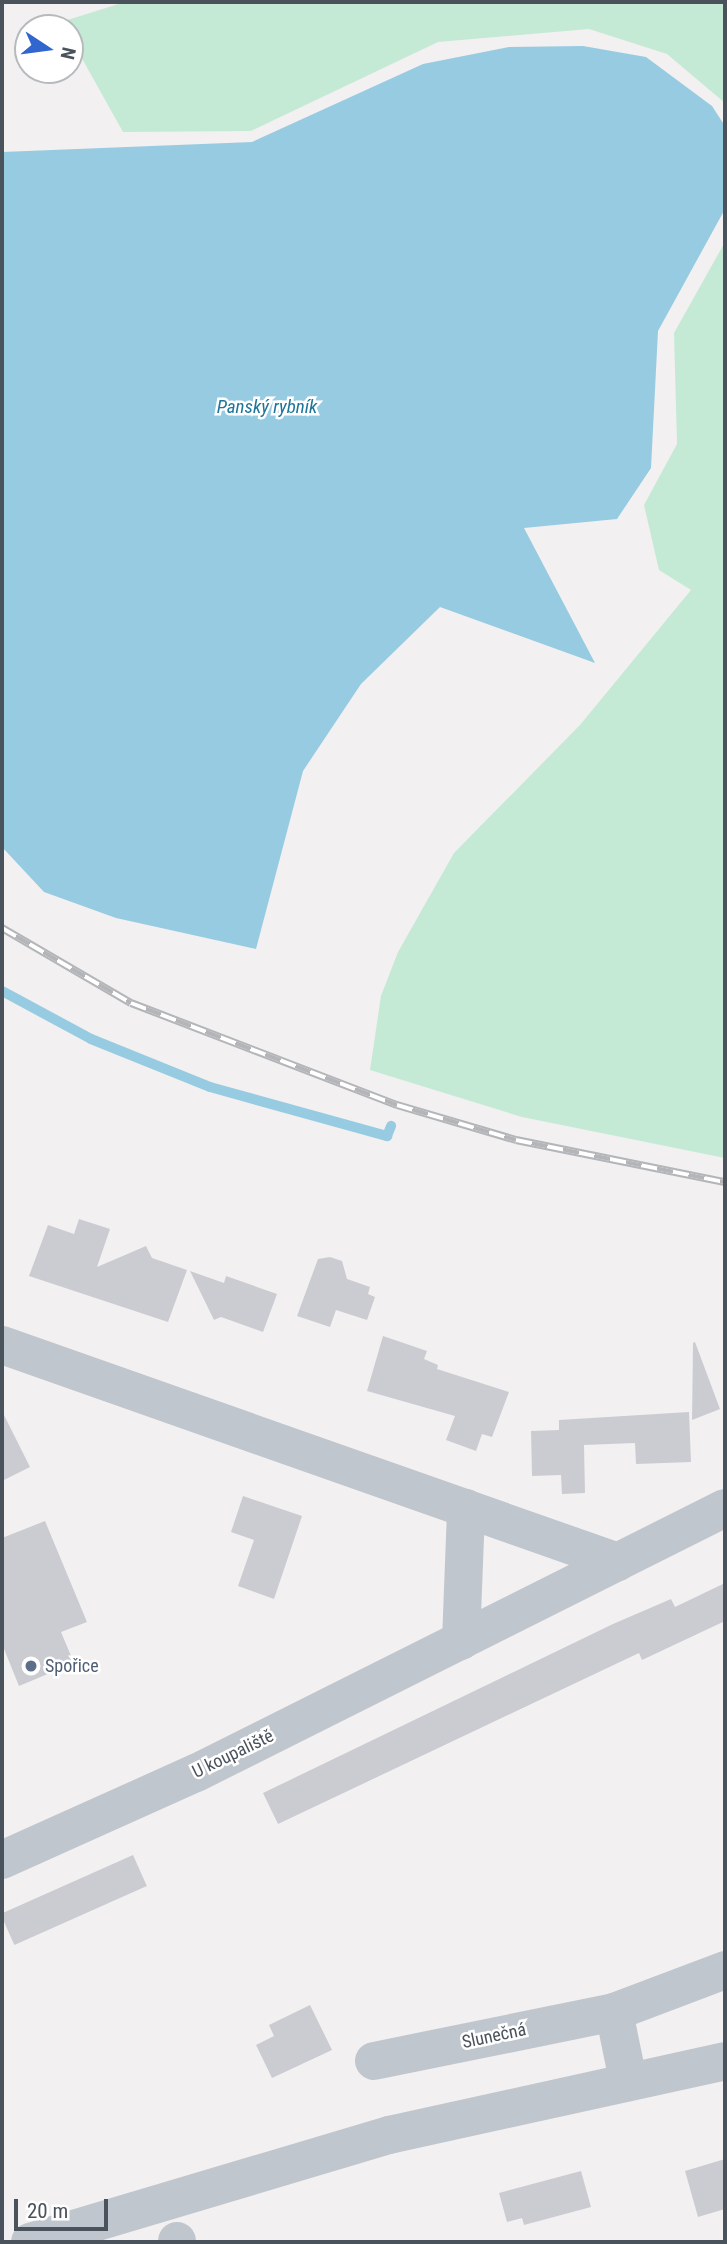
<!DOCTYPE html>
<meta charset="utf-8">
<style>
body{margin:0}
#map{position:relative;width:727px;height:2244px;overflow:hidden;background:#f2f0f0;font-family:"Roboto Condensed",sans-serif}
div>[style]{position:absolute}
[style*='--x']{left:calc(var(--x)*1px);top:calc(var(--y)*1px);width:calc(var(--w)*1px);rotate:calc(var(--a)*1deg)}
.green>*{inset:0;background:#c4ead6}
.water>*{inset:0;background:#97cbe2}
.stream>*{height:10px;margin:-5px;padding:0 5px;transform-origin:5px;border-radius:5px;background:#97cbe2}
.building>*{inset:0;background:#cbccd2;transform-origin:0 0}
.minor>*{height:38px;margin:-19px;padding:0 19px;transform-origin:19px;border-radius:19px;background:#c0c6cd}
.rail>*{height:8px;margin-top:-4px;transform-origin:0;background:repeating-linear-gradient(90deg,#fff 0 16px,#b3b5b9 0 32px);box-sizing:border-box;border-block:2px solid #b3b5b9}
.dots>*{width:19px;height:19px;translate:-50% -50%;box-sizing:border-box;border:4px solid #fff;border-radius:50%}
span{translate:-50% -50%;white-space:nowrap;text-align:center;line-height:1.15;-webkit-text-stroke:5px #fff;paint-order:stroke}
.service-label{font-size:18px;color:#4e5e75}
.left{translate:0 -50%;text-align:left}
.street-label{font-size:18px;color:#4a525b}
.water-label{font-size:19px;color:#1e759a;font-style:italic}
.frame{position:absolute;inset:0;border:4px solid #4a525b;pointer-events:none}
.north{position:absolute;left:14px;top:14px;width:70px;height:70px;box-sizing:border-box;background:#fff;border:2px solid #b7babd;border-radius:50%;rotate:103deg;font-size:19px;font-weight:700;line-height:28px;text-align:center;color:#4a525b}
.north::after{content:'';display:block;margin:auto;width:24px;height:32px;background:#3066cd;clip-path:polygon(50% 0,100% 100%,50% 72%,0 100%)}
.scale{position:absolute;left:14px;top:2199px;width:94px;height:32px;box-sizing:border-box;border:4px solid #4a525b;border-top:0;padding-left:9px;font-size:21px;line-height:24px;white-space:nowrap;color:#4a525b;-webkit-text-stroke:5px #fff;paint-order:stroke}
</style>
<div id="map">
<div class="green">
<div style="clip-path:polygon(125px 2px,725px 2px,725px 103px,667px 54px,589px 29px,438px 42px,251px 131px,123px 132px,70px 37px,70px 28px,61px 22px)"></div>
<div style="clip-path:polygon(725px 242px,725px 1158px,522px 1117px,370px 1070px,381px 996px,398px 952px,454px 853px,580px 725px,691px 590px,659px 570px,644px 505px,677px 444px,674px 333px)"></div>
</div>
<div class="water">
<div style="clip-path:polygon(583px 46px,646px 57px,712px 106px,725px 126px,725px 209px,658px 331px,651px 468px,617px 519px,524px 528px,595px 663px,440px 607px,361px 684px,303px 771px,256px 949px,116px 918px,44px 892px,2px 847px,2px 152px,252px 142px,423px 64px,509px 47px)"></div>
</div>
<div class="stream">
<div style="--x:2;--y:991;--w:101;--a:28.3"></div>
<div style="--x:91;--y:1039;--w:128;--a:22"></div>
<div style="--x:210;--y:1087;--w:184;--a:15.5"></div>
<div style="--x:387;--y:1136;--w:11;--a:-68"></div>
</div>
<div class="building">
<div style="clip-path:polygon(79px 1219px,110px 1229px,97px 1267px,146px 1246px,152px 1258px,187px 1270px,168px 1322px,29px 1276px,48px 1225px,74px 1234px)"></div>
<div style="clip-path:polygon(330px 1257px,342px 1261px,347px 1279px,370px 1287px,368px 1294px,375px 1297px,367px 1320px,336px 1310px,330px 1327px,297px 1316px,318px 1259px)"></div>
<div style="clip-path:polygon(190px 1271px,224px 1283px,226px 1276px,277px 1294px,263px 1332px,221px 1317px,214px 1320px)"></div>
<div style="clip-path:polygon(383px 1336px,427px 1351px,424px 1359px,438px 1365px,437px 1369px,509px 1392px,492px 1437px,482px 1434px,476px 1451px,446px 1440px,455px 1416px,367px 1391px)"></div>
<div style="clip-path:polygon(695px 1342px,720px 1409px,692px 1420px,693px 1343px)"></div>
<div style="clip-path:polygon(2px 1411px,30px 1467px,2px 1481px)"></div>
<div style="clip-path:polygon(689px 1412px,691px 1462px,636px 1464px,635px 1443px,584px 1445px,585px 1493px,562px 1494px,561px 1475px,532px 1476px,531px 1431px,559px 1430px,559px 1420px)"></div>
<div style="clip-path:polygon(243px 1496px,302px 1516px,274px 1599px,238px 1586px,254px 1540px,231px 1532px)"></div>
<div style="clip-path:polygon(45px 1521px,87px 1622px,61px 1632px,74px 1663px,19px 1686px,2px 1644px,2px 1538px)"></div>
<div style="clip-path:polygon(725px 1583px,725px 1621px,642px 1660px,639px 1653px,278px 1824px,263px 1793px,613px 1624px,671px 1599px,675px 1607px)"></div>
<div style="left:133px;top:1855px;width:34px;height:145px;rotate:66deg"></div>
<div style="clip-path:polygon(310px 2005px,332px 2050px,272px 2078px,256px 2045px,274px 2036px,269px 2025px)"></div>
<div style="clip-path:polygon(725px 2159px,725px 2209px,698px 2217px,685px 2171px)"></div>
<div style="clip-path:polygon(581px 2171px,591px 2207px,524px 2225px,522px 2218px,507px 2222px,499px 2193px)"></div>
</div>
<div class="minor">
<div style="--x:2;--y:1345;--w:653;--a:19.41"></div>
<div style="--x:461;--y:1641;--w:133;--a:-87.8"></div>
<div style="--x:2;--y:1860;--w:213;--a:-24.2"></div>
<div style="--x:196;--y:1773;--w:592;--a:-26.61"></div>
<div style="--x:614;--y:2012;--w:69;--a:78.4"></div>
<div style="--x:374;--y:2061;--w:245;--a:-11.5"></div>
<div style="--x:614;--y:2012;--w:119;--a:-20.7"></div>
<div style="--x:177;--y:2241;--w:1;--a:90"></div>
<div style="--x:30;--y:2242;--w:375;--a:-16.6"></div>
<div style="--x:389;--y:2135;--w:344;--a:-12.4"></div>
</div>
<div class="rail">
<div style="--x:2;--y:928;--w:149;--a:30.2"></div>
<div style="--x:131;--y:1003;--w:285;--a:21"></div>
<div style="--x:397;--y:1105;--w:124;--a:16.4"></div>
<div style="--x:516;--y:1140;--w:213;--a:11.4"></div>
</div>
<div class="dots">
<div style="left:31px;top:1666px;background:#5c6f8a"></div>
</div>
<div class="service-label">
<span class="left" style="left:45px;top:1666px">Spořice</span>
</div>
<div class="street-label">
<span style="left:233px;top:1754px;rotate:-26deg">U koupaliště</span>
<span style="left:494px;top:2036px;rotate:-12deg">Slunečná</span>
</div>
<div class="water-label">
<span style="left:267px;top:407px">Panský rybník</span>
</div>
<div class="frame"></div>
<div class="north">N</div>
<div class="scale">20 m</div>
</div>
